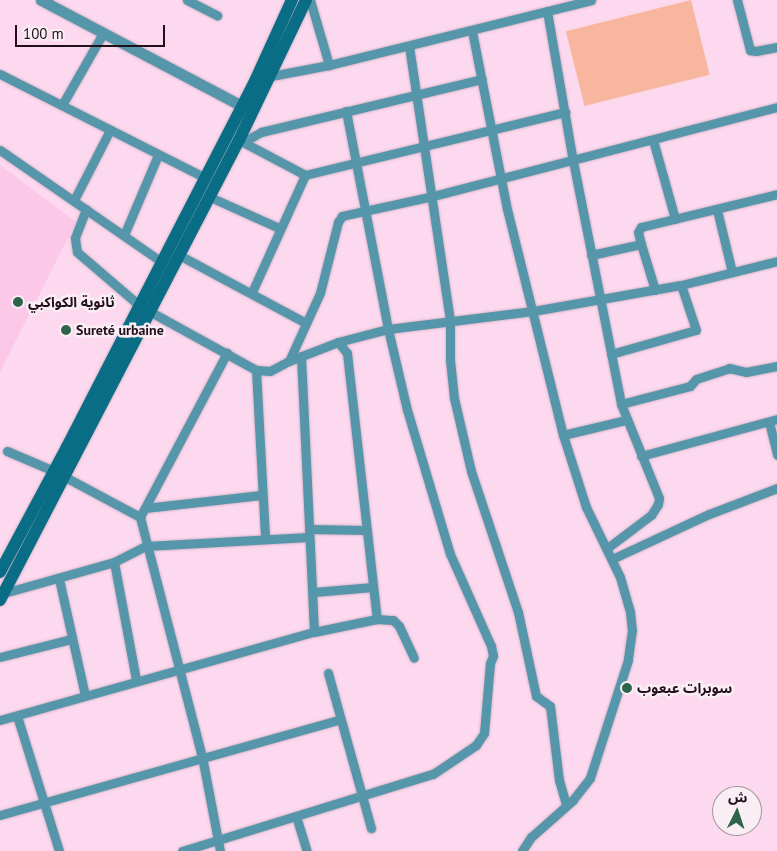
<!DOCTYPE html>
<meta charset="utf-8">
<style>
body{margin:0}
#map{position:relative;width:777px;height:851px;overflow:hidden;background:#fcd9ee;font-family:"PT Sans","Noto Sans Arabic",sans-serif}
div>[style]{position:absolute}
[style*='--x']{left:calc(var(--x)*1px);top:calc(var(--y)*1px);width:calc(var(--w)*1px);rotate:calc(var(--a)*1deg)}
.built>*{inset:0;background:#fbc8e8}
.green>*{inset:0;background:#f8b69e;transform-origin:0 0}
.roads{filter:drop-shadow(0 0 1px #d5b5c8) drop-shadow(0 0 1px #d5b5c8)}
.minor>*{height:9px;margin:-4.5px;padding:0 4.5px;transform-origin:4.5px;border-radius:4.5px;background:#5696ab}
.tertiary>*{height:11px;margin:-5.5px;padding:0 5.5px;transform-origin:5.5px;border-radius:5.5px;background:#5696ab}
.secondary>*{height:12px;margin:-6px;padding:0 6px;transform-origin:6px;border-radius:6px;background:#086d85}
.dots>*{width:14px;height:14px;translate:-50% -50%;box-sizing:border-box;border:2px solid #faeef5;border-radius:50%}
span{translate:-50% -50%;white-space:nowrap;text-align:center;line-height:1.15;-webkit-text-stroke:5px #faeef5;paint-order:stroke}
.poi-label{font-size:14px;color:#220f1c;font-weight:700}
.left{translate:0 -50%;text-align:left}
.north{position:absolute;left:712px;top:786px;width:50px;height:50px;box-sizing:border-box;background:#faeef5;border:1px solid #a4959e;border-radius:50%;rotate:4deg;font-size:14px;font-weight:700;line-height:20px;text-align:center;color:#220f1c}
.north::after{content:'';display:block;margin:auto;width:18px;height:22px;background:#2e644a;clip-path:polygon(50% 0,100% 100%,50% 72%,0 100%)}
.scale{position:absolute;left:15px;top:25px;width:150px;height:22px;box-sizing:border-box;border:2px solid #220f1c;border-top:0;padding-left:6px;font-size:15px;line-height:18px;white-space:nowrap;color:#220f1c;-webkit-text-stroke:4px #faeef5;paint-order:stroke}
</style>
<div id="map">
<div class="built">
<div style="clip-path:polygon(0 165px,76px 222px,0 372px)"></div>
</div>
<div class="green">
<div style="left:691px;top:0;width:77px;height:129px;rotate:76deg"></div>
</div>
<div class="roads">
<div class="minor">
<div style="--x:187;--y:0;--w:34;--a:27"></div>
<div style="--x:310;--y:0;--w:68;--a:73.7"></div>
<div style="--x:737;--y:0;--w:52;--a:75.4"></div>
<div style="--x:750;--y:50;--w:6;--a:9"></div>
<div style="--x:756;--y:51;--w:21;--a:-11"></div>
<div style="--x:547;--y:11;--w:152;--a:80.2"></div>
<div style="--x:573;--y:161;--w:248;--a:78.8"></div>
<div style="--x:621;--y:404;--w:101;--a:68"></div>
<div style="--x:659;--y:498;--w:6;--a:99"></div>
<div style="--x:658;--y:504;--w:13;--a:122"></div>
<div style="--x:651;--y:515;--w:56;--a:142.9"></div>
<div style="--x:472;--y:31;--w:181;--a:78.9"></div>
<div style="--x:507;--y:209;--w:233;--a:76.1"></div>
<div style="--x:563;--y:435;--w:76;--a:72.3"></div>
<div style="--x:586;--y:507;--w:78;--a:64.1"></div>
<div style="--x:620;--y:577;--w:36;--a:74"></div>
<div style="--x:630;--y:612;--w:18;--a:84"></div>
<div style="--x:632;--y:630;--w:30;--a:98"></div>
<div style="--x:628;--y:660;--w:124;--a:107.9"></div>
<div style="--x:590;--y:778;--w:28;--a:128"></div>
<div style="--x:573;--y:800;--w:56;--a:138.6"></div>
<div style="--x:531;--y:837;--w:17;--a:123"></div>
<div style="--x:409;--y:46;--w:278;--a:81.5"></div>
<div style="--x:450;--y:321;--w:39;--a:90"></div>
<div style="--x:450;--y:360;--w:38;--a:84"></div>
<div style="--x:454;--y:398;--w:75;--a:76.9"></div>
<div style="--x:471;--y:471;--w:149;--a:71.6"></div>
<div style="--x:518;--y:612;--w:86;--a:77.9"></div>
<div style="--x:536;--y:696;--w:17;--a:36"></div>
<div style="--x:550;--y:706;--w:75;--a:83.1"></div>
<div style="--x:559;--y:780;--w:26;--a:74"></div>
<div style="--x:0;--y:74;--w:231;--a:26.8"></div>
<div style="--x:266;--y:77;--w:64;--a:-10.8"></div>
<div style="--x:329;--y:65;--w:270;--a:-13.9"></div>
<div style="--x:62;--y:105;--w:83;--a:-60.3"></div>
<div style="--x:239;--y:140;--w:75;--a:27.9"></div>
<div style="--x:305;--y:175;--w:268;--a:-13.6"></div>
<div style="--x:653;--y:140;--w:82;--a:74.4"></div>
<div style="--x:243;--y:142;--w:21;--a:-29"></div>
<div style="--x:261;--y:132;--w:227;--a:-13.5"></div>
<div style="--x:0;--y:150;--w:197;--a:34.7"></div>
<div style="--x:210;--y:197;--w:76;--a:24.2"></div>
<div style="--x:74;--y:200;--w:79;--a:-62.8"></div>
<div style="--x:86;--y:209;--w:31;--a:111"></div>
<div style="--x:75;--y:238;--w:14;--a:82"></div>
<div style="--x:77;--y:252;--w:83;--a:40.6"></div>
<div style="--x:140;--y:306;--w:132;--a:28.9"></div>
<div style="--x:256;--y:370;--w:14;--a:4"></div>
<div style="--x:270;--y:371;--w:21;--a:-28"></div>
<div style="--x:289;--y:361;--w:53;--a:-21.2"></div>
<div style="--x:338;--y:342;--w:52;--a:-14.6"></div>
<div style="--x:388;--y:329;--w:146;--a:-7.1"></div>
<div style="--x:533;--y:311;--w:150;--a:-10"></div>
<div style="--x:681;--y:285;--w:99;--a:-14"></div>
<div style="--x:717;--y:210;--w:64;--a:76.4"></div>
<div style="--x:124;--y:235;--w:87;--a:-67"></div>
<div style="--x:641;--y:244;--w:12;--a:-104"></div>
<div style="--x:638;--y:232;--w:6;--a:-59"></div>
<div style="--x:641;--y:227;--w:140;--a:-13.6"></div>
<div style="--x:179;--y:255;--w:144;--a:28.2"></div>
<div style="--x:591;--y:255;--w:51;--a:-12.4"></div>
<div style="--x:641;--y:244;--w:48;--a:73.1"></div>
<div style="--x:252;--y:292;--w:128;--a:-65.6"></div>
<div style="--x:338;--y:342;--w:14;--a:51"></div>
<div style="--x:347;--y:353;--w:268;--a:83.6"></div>
<div style="--x:611;--y:354;--w:88;--a:-15.8"></div>
<div style="--x:696;--y:330;--w:47;--a:-108.4"></div>
<div style="--x:301;--y:356;--w:276;--a:87.3"></div>
<div style="--x:289;--y:361;--w:75;--a:-65.5"></div>
<div style="--x:320;--y:293;--w:73;--a:-75.8"></div>
<div style="--x:338;--y:222;--w:7;--a:-56"></div>
<div style="--x:342;--y:216;--w:93;--a:-12.4"></div>
<div style="--x:433;--y:196;--w:355;--a:-14.5"></div>
<div style="--x:256;--y:370;--w:168;--a:86.9"></div>
<div style="--x:621;--y:404;--w:71;--a:-14.6"></div>
<div style="--x:690;--y:386;--w:9;--a:-49"></div>
<div style="--x:696;--y:379;--w:35;--a:-18"></div>
<div style="--x:729;--y:368;--w:17;--a:13"></div>
<div style="--x:746;--y:372;--w:32;--a:-11"></div>
<div style="--x:769;--y:422;--w:34;--a:76"></div>
<div style="--x:563;--y:435;--w:65;--a:-13.4"></div>
<div style="--x:7;--y:451;--w:51;--a:23.1"></div>
<div style="--x:54;--y:471;--w:98;--a:28.1"></div>
<div style="--x:641;--y:456;--w:141;--a:-15.2"></div>
<div style="--x:145;--y:508;--w:117;--a:-6.4"></div>
<div style="--x:309;--y:529;--w:57;--a:1"></div>
<div style="--x:612;--y:559;--w:107;--a:-24.9"></div>
<div style="--x:709;--y:514;--w:73;--a:-20.9"></div>
<div style="--x:114;--y:562;--w:120;--a:79.4"></div>
<div style="--x:59;--y:579;--w:119;--a:77.4"></div>
<div style="--x:314;--y:592;--w:59;--a:-4.8"></div>
<div style="--x:4;--y:593;--w:114;--a:-15.7"></div>
<div style="--x:114;--y:562;--w:36;--a:-27"></div>
<div style="--x:146;--y:546;--w:163;--a:-3.2"></div>
<div style="--x:0;--y:657;--w:73;--a:-14.2"></div>
<div style="--x:328;--y:673;--w:161;--a:74.5"></div>
<div style="--x:17;--y:716;--w:141;--a:72.7"></div>
<div style="--x:0;--y:720;--w:326;--a:-15.7"></div>
<div style="--x:314;--y:632;--w:64;--a:-11.7"></div>
<div style="--x:377;--y:619;--w:16;--a:4"></div>
<div style="--x:393;--y:620;--w:8;--a:45"></div>
<div style="--x:399;--y:626;--w:35;--a:65"></div>
<div style="--x:0;--y:815;--w:352;--a:-15.7"></div>
<div style="--x:296;--y:816;--w:37;--a:73"></div>
<div style="--x:182;--y:851;--w:263;--a:-17.1"></div>
<div style="--x:433;--y:774;--w:52;--a:-34"></div>
<div style="--x:476;--y:745;--w:14;--a:-56"></div>
<div style="--x:484;--y:733;--w:70;--a:-85.1"></div>
<div style="--x:490;--y:663;--w:8;--a:-67"></div>
<div style="--x:493;--y:656;--w:10;--a:-101"></div>
<div style="--x:491;--y:646;--w:101;--a:-114"></div>
<div style="--x:450;--y:554;--w:150;--a:-106.6"></div>
<div style="--x:407;--y:410;--w:83;--a:-103.2"></div>
<div style="--x:388;--y:329;--w:222;--a:-100.9"></div>
<div style="--x:220;--y:851;--w:96;--a:-100.8"></div>
<div style="--x:202;--y:757;--w:248;--a:-104.5"></div>
<div style="--x:140;--y:517;--w:186;--a:-62.1"></div>
</div>
<div class="tertiary">
<div style="--x:41;--y:0;--w:236;--a:27.8"></div>
</div>
<div class="secondary">
<div style="--x:0;--y:572;--w:142;--a:-61.8"></div>
<div style="--x:67;--y:447;--w:414;--a:-62.8"></div>
<div style="--x:256;--y:79;--w:87;--a:-65.5"></div>
<div style="--x:0;--y:600;--w:518;--a:-62.55"></div>
<div style="--x:239;--y:140;--w:155;--a:-64.4"></div>
</div>
</div>
<div class="dots">
<div style="left:18px;top:302px;background:#2e644a"></div>
<div style="left:66px;top:330px;background:#2e644a"></div>
<div style="left:627px;top:688px;background:#2e644a"></div>
</div>
<div class="poi-label">
<span class="left" style="left:28px;top:302px">ثانوية الكواكبي</span>
<span class="left" style="left:76px;top:330px">Sureté urbaine</span>
<span class="left" style="left:637px;top:688px">سوبرات عبعوب</span>
</div>
<div class="north">ش</div>
<div class="scale">100 m</div>
</div>
